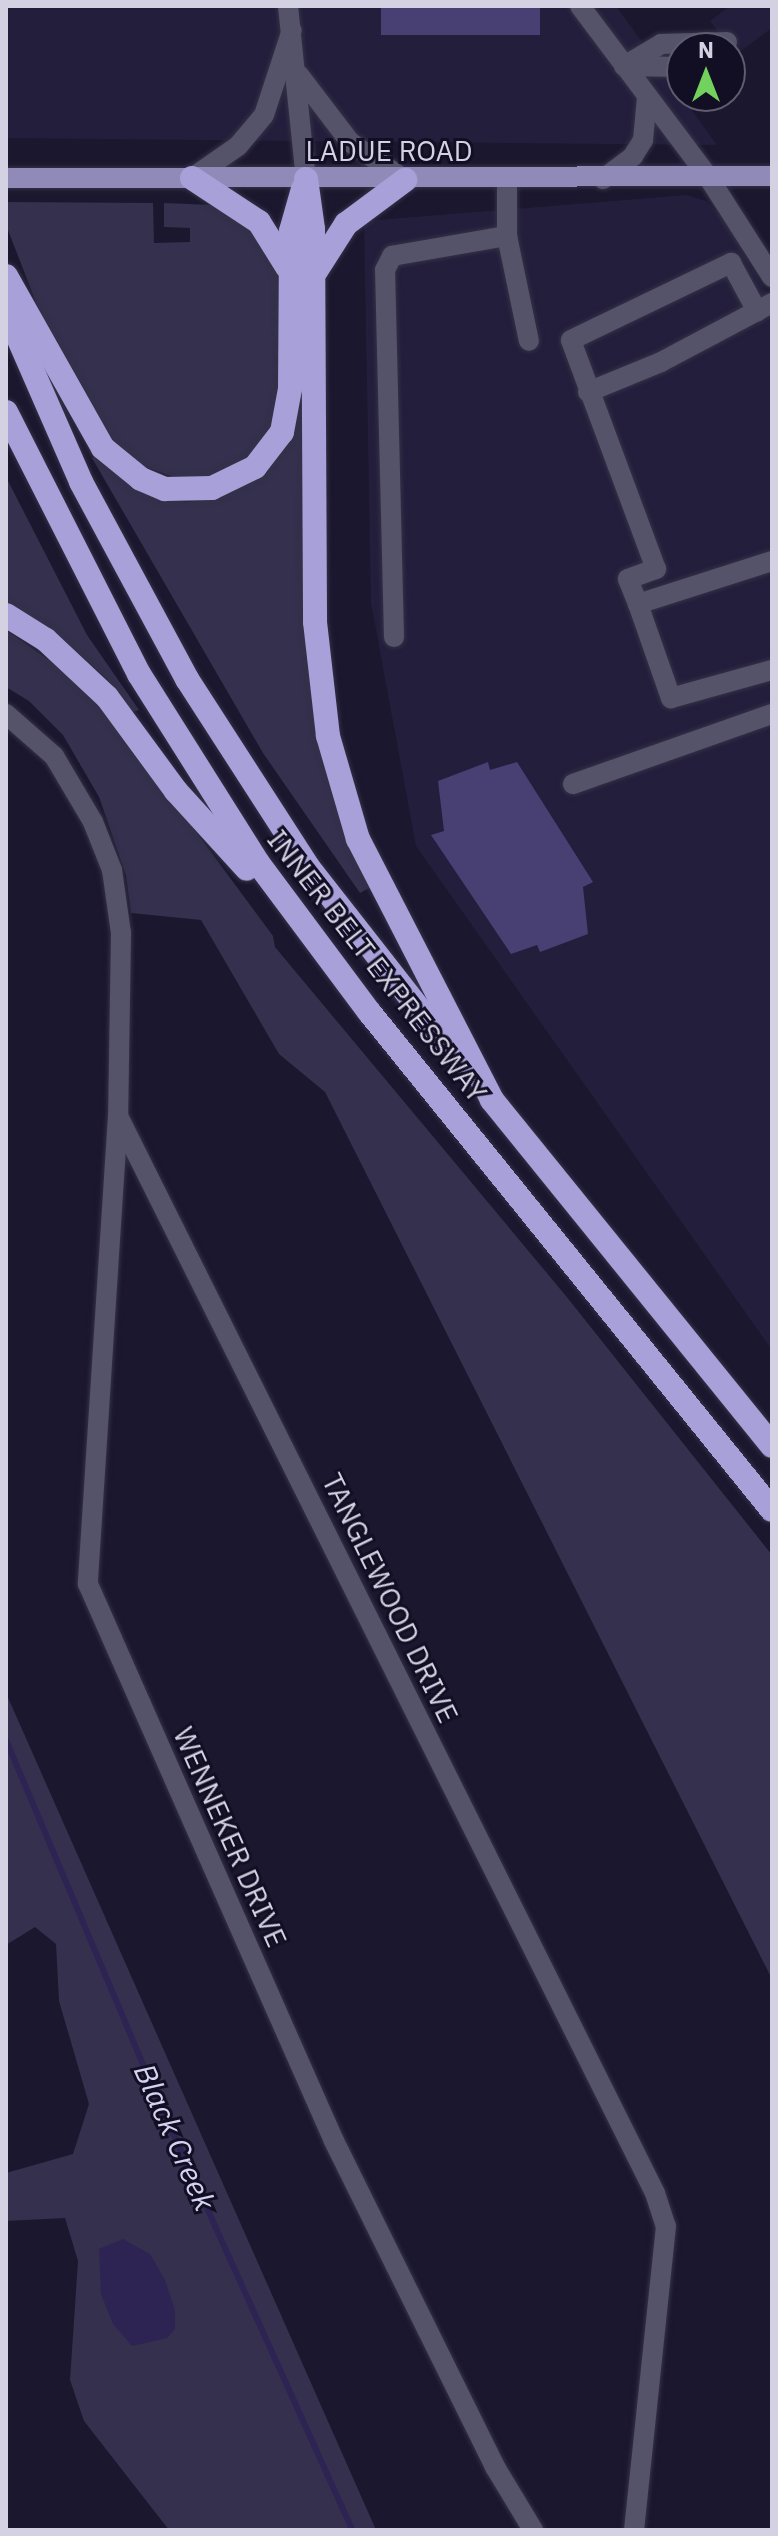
<!DOCTYPE html>
<style>
body{margin:0}
#map{position:relative;width:778px;height:2536px;overflow:hidden;background:#1b172e;font-family:"IBM Plex Sans",sans-serif}
div>[style]{position:absolute}
[style*='--x']{left:calc(var(--x)*1px);top:calc(var(--y)*1px);width:calc(var(--w)*1px);rotate:calc(var(--a)*1deg)}
.built>*{inset:0;background:#231e3c}
.green>*{inset:0;background:#34304d}
.water>*{inset:0;background:#2e2453}
.stream>*{height:6px;margin:-3px;padding:0 3px;transform-origin:3px;border-radius:3px;background:#2e2453}
.building>*{inset:0;background:#484072;transform-origin:0 0}
.roads{filter:drop-shadow(0 0 2px #353147) drop-shadow(0 0 2px #353147)}
.minor>*{height:20px;margin:-10px;padding:0 10px;transform-origin:10px;border-radius:10px;background:#555369}
.major>*{height:20px;margin:-10px;padding:0 10px;transform-origin:10px;border-radius:10px;background:#908ab9}
.highway>*{height:24px;margin:-12px;padding:0 12px;transform-origin:12px;border-radius:12px;background:#a7a0d9}
span{translate:-50% -50%;white-space:nowrap;text-align:center;line-height:1.15;-webkit-text-stroke:6px #120e24;paint-order:stroke}
.street-label{font-size:28px;color:#d4d2e2}
.water-label{font-size:30px;color:#d5d2f2;font-style:italic}
.frame{position:absolute;inset:0;border:8px solid #d4d2e2;pointer-events:none}
.north{position:absolute;left:666px;top:32px;width:80px;height:80px;box-sizing:border-box;background:#120e24;border:2px solid #605c70;border-radius:50%;rotate:0deg;font-size:22px;font-weight:700;line-height:32px;text-align:center;color:#d4d2e2}
.north::after{content:'';display:block;margin:auto;width:28px;height:36px;background:#72d25d;clip-path:polygon(50% 0,100% 100%,50% 72%,0 100%)}
</style>
<div id="map">
<div class="built">
<div style="clip-path:polygon(6px 6px,616px 6px,717px 145px,6px 138px)"></div>
<div style="clip-path:polygon(730px 6px,772px 6px,772px 28px,735px 55px,710px 21px)"></div>
<div style="clip-path:polygon(687px 195px,706px 201px,724px 219px,772px 302px,772px 1350px,416px 846px,371px 603px,364px 221px)"></div>
</div>
<div class="green">
<div style="clip-path:polygon(6px 202px,153px 203px,154px 243px,190px 242px,190px 228px,164px 227px,164px 203px,212px 205px,255px 229px,280px 274px,281px 388px,269px 432px,254px 454px,214px 478px,186px 481px,131px 462px,109px 444px,81px 400px,37px 305px,6px 225px)"></div>
<div style="clip-path:polygon(299px 409px,303px 409px,307px 662px,312px 693px,371px 887px,360px 893px,263px 753px,92px 458px,98px 455px,125px 482px,155px 497px,186px 502px,219px 498px,253px 481px,280px 455px)"></div>
<div style="clip-path:polygon(6px 477px,87px 635px,139px 710px,133px 712px,107px 679px,55px 632px,6px 602px)"></div>
<div style="clip-path:polygon(6px 630px,73px 677px,115px 722px,273px 936px,275px 947px,566px 1296px,772px 1555px,772px 1979px,325px 1092px,279px 1054px,201px 920px,131px 913px,126px 875px,99px 797px,63px 735px,29px 701px,6px 687px)"></div>
<div style="clip-path:polygon(6px 1693px,376px 2530px,169px 2530px,84px 2421px,70px 2380px,78px 2261px,65px 2218px,6px 2221px,6px 2173px,73px 2154px,89px 2104px,59px 2001px,56px 1944px,35px 1927px,6px 1945px)"></div>
</div>
<div class="water">
<div style="clip-path:polygon(123px 2239px,150px 2254px,165px 2280px,175px 2310px,175px 2329px,167px 2338px,132px 2346px,113px 2324px,101px 2294px,99px 2249px)"></div>
</div>
<div class="stream">
<div style="--x:6;--y:1740;--w:383;--a:67.1"></div>
<div style="--x:155;--y:2093;--w:479;--a:65.7"></div>
</div>
<div class="building">
<div style="left:381px;top:6px;width:159px;height:29px"></div>
<div style="clip-path:polygon(488px 762px,490px 770px,517px 762px,593px 882px,583px 887px,588px 934px,540px 952px,537px 945px,511px 954px,431px 835px,444px 831px,438px 781px)"></div>
</div>
<div class="roads">
<div class="minor">
<div style="--x:288;--y:6;--w:174;--a:84.1"></div>
<div style="--x:580;--y:6;--w:211;--a:53.1"></div>
<div style="--x:707;--y:175;--w:121;--a:57.5"></div>
<div style="--x:624;--y:66;--w:43;--a:-30.7"></div>
<div style="--x:661;--y:44;--w:66;--a:-1.7"></div>
<div style="--x:624;--y:66;--w:58;--a:1"></div>
<div style="--x:299;--y:75;--w:84;--a:52.7"></div>
<div style="--x:350;--y:142;--w:67;--a:34.6"></div>
<div style="--x:192;--y:178;--w:56;--a:-34.8"></div>
<div style="--x:238;--y:146;--w:40;--a:-50"></div>
<div style="--x:264;--y:115;--w:89;--a:-71.8"></div>
<div style="--x:507;--y:179;--w:57;--a:90"></div>
<div style="--x:507;--y:236;--w:107;--a:78.2"></div>
<div style="--x:603;--y:179;--w:38;--a:-37"></div>
<div style="--x:633;--y:156;--w:19;--a:-58"></div>
<div style="--x:643;--y:140;--w:42;--a:-84.6"></div>
<div style="--x:588;--y:392;--w:79;--a:-22.3"></div>
<div style="--x:661;--y:362;--w:109;--a:-28"></div>
<div style="--x:772;--y:561;--w:141;--a:162.2"></div>
<div style="--x:638;--y:604;--w:100;--a:70.7"></div>
<div style="--x:671;--y:698;--w:105;--a:-15.5"></div>
<div style="--x:638;--y:604;--w:27;--a:-112"></div>
<div style="--x:628;--y:579;--w:30;--a:-20"></div>
<div style="--x:656;--y:569;--w:244;--a:-110.4"></div>
<div style="--x:571;--y:340;--w:178;--a:-25.7"></div>
<div style="--x:731;--y:263;--w:55;--a:61.6"></div>
<div style="--x:757;--y:311;--w:17;--a:-28"></div>
<div style="--x:394;--y:637;--w:367;--a:-91.4"></div>
<div style="--x:385;--y:270;--w:16;--a:-63"></div>
<div style="--x:392;--y:256;--w:117;--a:-9.9"></div>
<div style="--x:6;--y:714;--w:64;--a:41.2"></div>
<div style="--x:54;--y:756;--w:77;--a:59.4"></div>
<div style="--x:93;--y:822;--w:52;--a:68.4"></div>
<div style="--x:112;--y:870;--w:64;--a:81.9"></div>
<div style="--x:121;--y:933;--w:183;--a:90.9"></div>
<div style="--x:118;--y:1116;--w:1203;--a:63.5"></div>
<div style="--x:655;--y:2193;--w:35;--a:72"></div>
<div style="--x:666;--y:2226;--w:306;--a:96"></div>
<div style="--x:573;--y:784;--w:211;--a:-19.4"></div>
<div style="--x:118;--y:1116;--w:469;--a:93.7"></div>
<div style="--x:88;--y:1584;--w:609;--a:66.17"></div>
<div style="--x:334;--y:2141;--w:364;--a:63.7"></div>
<div style="--x:495;--y:2467;--w:74;--a:58.9"></div>
</div>
<div class="major">
<div style="--x:6;--y:178;--w:766;--a:-0.15"></div>
</div>
<div class="highway">
<div style="--x:192;--y:178;--w:80;--a:33.3"></div>
<div style="--x:259;--y:222;--w:53;--a:58.1"></div>
<div style="--x:306;--y:179;--w:50;--a:82"></div>
<div style="--x:313;--y:229;--w:393;--a:89.7"></div>
<div style="--x:315;--y:622;--w:115;--a:83.5"></div>
<div style="--x:328;--y:736;--w:107;--a:73.8"></div>
<div style="--x:358;--y:839;--w:293;--a:62.8"></div>
<div style="--x:492;--y:1100;--w:445;--a:51"></div>
<div style="--x:316;--y:271;--w:56;--a:-57.4"></div>
<div style="--x:346;--y:224;--w:74;--a:-36.7"></div>
<div style="--x:6;--y:276;--w:197;--a:60.6"></div>
<div style="--x:103;--y:448;--w:49;--a:39.2"></div>
<div style="--x:141;--y:479;--w:26;--a:23"></div>
<div style="--x:165;--y:489;--w:47;--a:-1.2"></div>
<div style="--x:212;--y:488;--w:48;--a:-26"></div>
<div style="--x:255;--y:467;--w:44;--a:-52.4"></div>
<div style="--x:282;--y:432;--w:44;--a:-79.5"></div>
<div style="--x:290;--y:389;--w:158;--a:-89.6"></div>
<div style="--x:291;--y:231;--w:44;--a:-74.1"></div>
<div style="--x:6;--y:310;--w:188;--a:66.4"></div>
<div style="--x:81;--y:482;--w:224;--a:61.7"></div>
<div style="--x:187;--y:679;--w:224;--a:57.2"></div>
<div style="--x:308;--y:867;--w:246;--a:51.9"></div>
<div style="--x:6;--y:412;--w:294;--a:63.1"></div>
<div style="--x:139;--y:674;--w:223;--a:57.8"></div>
<div style="--x:258;--y:863;--w:187;--a:53.3"></div>
<div style="--x:370;--y:1013;--w:639;--a:51.03"></div>
<div style="--x:6;--y:615;--w:47;--a:32"></div>
<div style="--x:46;--y:640;--w:83;--a:43.1"></div>
<div style="--x:107;--y:697;--w:117;--a:53.7"></div>
<div style="--x:176;--y:791;--w:105;--a:47.7"></div>
</div>
</div>
<div class="street-label">
<span style="left:389px;top:151px">LADUE ROAD</span>
<span style="left:377px;top:966px;rotate:52deg">INNER BELT EXPRESSWAY</span>
<span style="left:390px;top:1598px;rotate:64deg">TANGLEWOOD DRIVE</span>
<span style="left:230px;top:1837px;rotate:66deg">WENNEKER DRIVE</span>
</div>
<div class="water-label">
<span style="left:175px;top:2137px;rotate:66deg">Black Creek</span>
</div>
<div class="frame"></div>
<div class="north">N</div>
</div>
